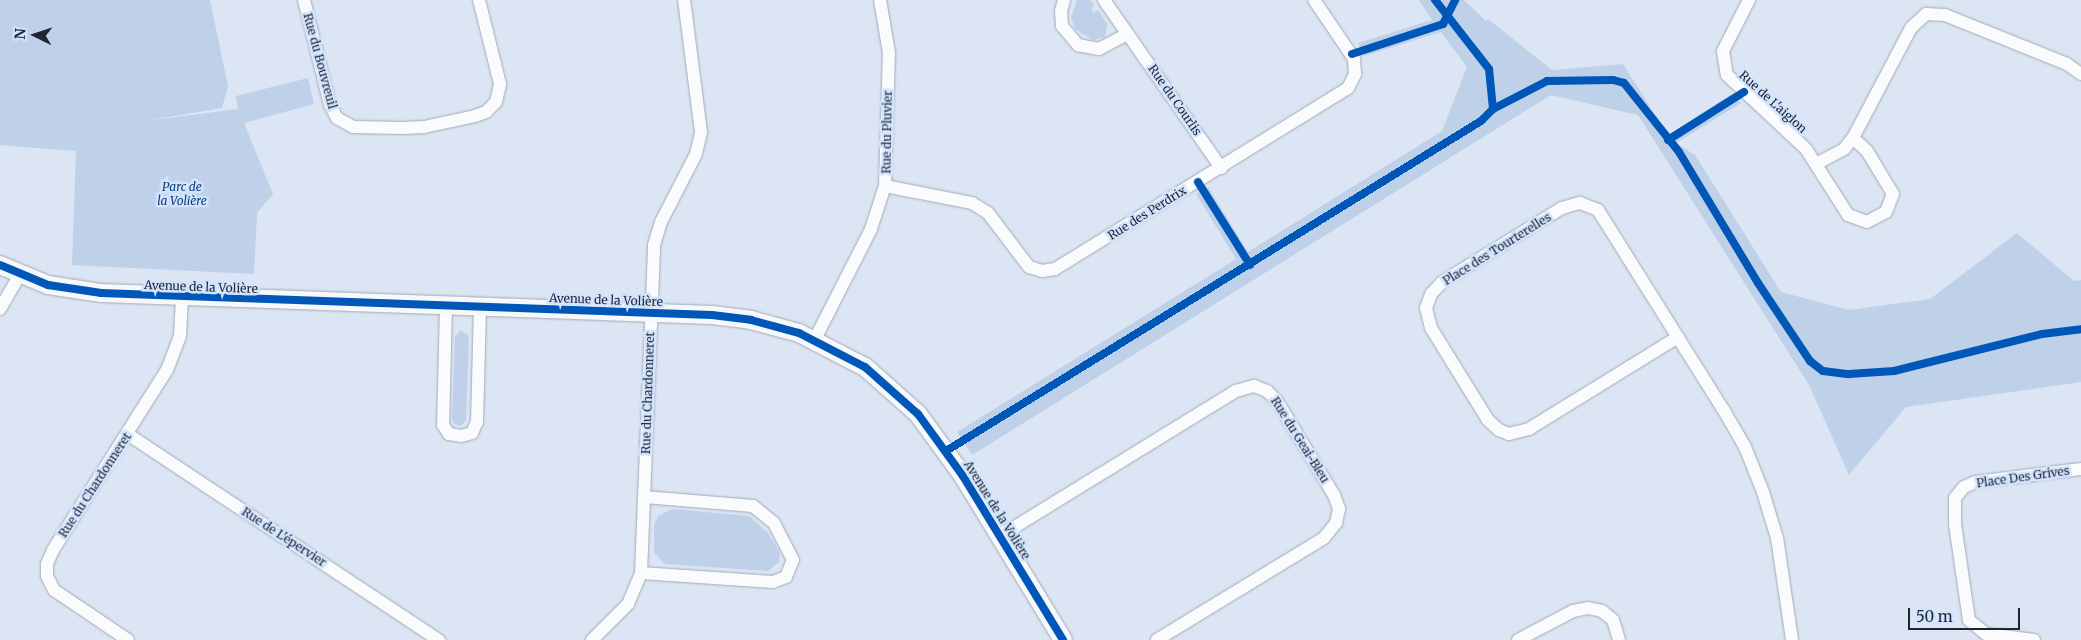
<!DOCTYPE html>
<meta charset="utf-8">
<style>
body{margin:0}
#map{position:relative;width:2081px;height:640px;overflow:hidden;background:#dce5f3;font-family:Merriweather,serif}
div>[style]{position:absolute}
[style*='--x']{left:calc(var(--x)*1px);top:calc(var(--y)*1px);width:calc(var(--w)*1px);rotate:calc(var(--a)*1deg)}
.green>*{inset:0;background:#bfd0e9}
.roads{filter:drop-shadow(0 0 1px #a2aab5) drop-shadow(0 0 1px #a2aab5)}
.street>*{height:12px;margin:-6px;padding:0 6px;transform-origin:6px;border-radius:6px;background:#fafbfd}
.secondary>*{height:18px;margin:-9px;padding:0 9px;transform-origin:9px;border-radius:9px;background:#f6f8fb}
.cycleway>*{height:8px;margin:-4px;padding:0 4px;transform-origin:4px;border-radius:4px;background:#0057b8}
span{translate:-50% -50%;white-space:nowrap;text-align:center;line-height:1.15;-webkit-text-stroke:5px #d2e4fd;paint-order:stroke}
.street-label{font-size:12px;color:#1e2632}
.park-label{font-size:12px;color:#0f3d7a;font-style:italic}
.north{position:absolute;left:10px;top:10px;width:50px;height:50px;-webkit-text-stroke:4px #d2e4fd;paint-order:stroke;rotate:274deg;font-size:14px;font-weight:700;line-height:20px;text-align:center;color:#1e2632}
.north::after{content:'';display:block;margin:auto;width:18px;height:22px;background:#1e2632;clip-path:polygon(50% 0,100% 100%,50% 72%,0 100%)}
.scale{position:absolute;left:1908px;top:608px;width:112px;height:22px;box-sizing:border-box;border:2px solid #1e2632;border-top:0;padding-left:6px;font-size:15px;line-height:18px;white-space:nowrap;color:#1e2632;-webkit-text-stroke:4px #d2e4fd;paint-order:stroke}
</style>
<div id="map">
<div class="green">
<div style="clip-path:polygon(0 0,210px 0,228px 86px,222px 108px,145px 121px,238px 109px,236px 96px,308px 78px,314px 104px,244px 123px,273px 194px,257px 213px,254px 274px,72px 265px,76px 151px,0 145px)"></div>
<div style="clip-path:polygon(1077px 0,1090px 0,1095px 5px,1091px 8px,1094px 13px,1098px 10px,1107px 24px,1105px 37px,1093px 40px,1075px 29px,1071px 17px)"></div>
<div style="clip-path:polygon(1419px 0,1464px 0,1486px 21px,1488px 19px,1552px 70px,1623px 64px,1668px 135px,1732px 94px,1741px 103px,1676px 143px,1695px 155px,1781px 292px,1849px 310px,1930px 299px,2017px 233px,2074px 281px,2081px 280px,2081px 382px,1906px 407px,1849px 475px,1809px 385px,1638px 115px,1551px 95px,972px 455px,957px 432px,1236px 259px,1196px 194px,1208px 187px,1248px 252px,1442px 131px,1467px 67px,1441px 32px,1364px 56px,1358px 43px,1432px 20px)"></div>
<div style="clip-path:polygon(461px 330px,469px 336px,466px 421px,460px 426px,454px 424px,452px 418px,455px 337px)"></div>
<div style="clip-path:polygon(672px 509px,749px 516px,768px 533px,780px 553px,779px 562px,768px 571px,664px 564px,654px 552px,654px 525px,658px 516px)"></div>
</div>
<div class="roads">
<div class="street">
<div style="--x:304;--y:0;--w:108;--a:76.1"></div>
<div style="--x:330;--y:105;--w:15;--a:62"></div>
<div style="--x:337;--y:118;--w:18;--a:29"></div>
<div style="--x:353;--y:127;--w:50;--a:1.1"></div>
<div style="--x:403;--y:128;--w:21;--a:-3"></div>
<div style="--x:424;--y:127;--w:52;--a:-12.2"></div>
<div style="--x:475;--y:116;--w:12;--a:-20"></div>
<div style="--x:486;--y:112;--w:14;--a:-45"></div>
<div style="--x:496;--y:102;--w:18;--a:-77"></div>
<div style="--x:500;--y:84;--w:87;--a:-104"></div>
<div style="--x:1064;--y:0;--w:11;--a:105"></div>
<div style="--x:1061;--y:11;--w:15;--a:86"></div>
<div style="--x:1062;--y:26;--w:25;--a:50"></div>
<div style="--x:1078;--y:45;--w:21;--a:11"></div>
<div style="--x:1099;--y:49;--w:32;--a:-28"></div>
<div style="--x:1104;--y:0;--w:205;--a:55.1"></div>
<div style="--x:1749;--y:0;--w:57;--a:117"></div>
<div style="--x:1723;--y:51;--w:24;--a:81"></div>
<div style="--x:1727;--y:75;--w:108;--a:43.1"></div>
<div style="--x:1806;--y:149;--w:78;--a:57.5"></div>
<div style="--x:1848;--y:215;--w:20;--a:20"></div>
<div style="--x:1867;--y:222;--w:21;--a:-28"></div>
<div style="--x:1886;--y:212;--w:19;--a:-69"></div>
<div style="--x:1893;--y:194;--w:50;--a:-121.2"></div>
<div style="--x:1867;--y:151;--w:19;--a:-137"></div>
<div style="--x:1816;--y:164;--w:32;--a:-28"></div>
<div style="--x:1844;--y:149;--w:14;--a:-51"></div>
<div style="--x:1853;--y:138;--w:124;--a:-62.2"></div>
<div style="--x:1911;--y:28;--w:21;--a:-43"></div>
<div style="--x:1926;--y:14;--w:19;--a:3"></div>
<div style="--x:1945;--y:15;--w:131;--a:21.9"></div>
<div style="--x:2067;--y:64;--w:17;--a:36"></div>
<div style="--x:885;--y:186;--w:89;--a:11.1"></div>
<div style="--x:972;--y:203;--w:19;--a:32"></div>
<div style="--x:988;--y:213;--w:68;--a:52.8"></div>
<div style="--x:1029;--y:267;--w:14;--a:17"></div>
<div style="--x:1042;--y:271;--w:13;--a:-9"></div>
<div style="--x:1055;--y:269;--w:344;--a:-31.7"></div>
<div style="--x:1348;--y:88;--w:16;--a:-63"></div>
<div style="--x:1355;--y:74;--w:15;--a:-94"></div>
<div style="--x:1354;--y:59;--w:71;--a:-124.1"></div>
<div style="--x:446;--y:306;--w:119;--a:91.4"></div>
<div style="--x:443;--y:425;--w:11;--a:56"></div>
<div style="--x:449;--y:434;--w:12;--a:9"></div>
<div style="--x:461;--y:436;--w:11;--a:-15"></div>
<div style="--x:472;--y:433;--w:12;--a:-66"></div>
<div style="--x:477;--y:422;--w:115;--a:-88.5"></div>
<div style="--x:0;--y:309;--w:39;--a:-60"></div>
<div style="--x:1678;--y:337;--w:175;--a:148.3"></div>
<div style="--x:1529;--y:429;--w:21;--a:166"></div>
<div style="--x:1509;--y:434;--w:11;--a:-158"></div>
<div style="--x:1499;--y:430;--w:15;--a:-138"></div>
<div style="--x:1488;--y:420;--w:108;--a:-121.8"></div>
<div style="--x:1431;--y:328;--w:21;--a:-104"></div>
<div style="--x:1426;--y:308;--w:15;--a:-70"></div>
<div style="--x:1431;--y:294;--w:16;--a:-47"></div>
<div style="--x:1442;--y:282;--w:141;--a:-31.7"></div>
<div style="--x:1562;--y:208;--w:19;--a:-16"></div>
<div style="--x:1580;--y:203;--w:19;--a:21"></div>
<div style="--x:1598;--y:210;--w:235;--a:57.9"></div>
<div style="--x:1723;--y:409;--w:44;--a:59.9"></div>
<div style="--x:1745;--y:447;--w:48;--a:68.2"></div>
<div style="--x:1763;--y:492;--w:48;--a:73.1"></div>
<div style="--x:1777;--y:538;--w:103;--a:81.6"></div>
<div style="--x:815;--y:339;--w:123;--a:-63"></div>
<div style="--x:871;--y:229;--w:45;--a:-72"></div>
<div style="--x:885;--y:186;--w:133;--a:-88.3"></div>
<div style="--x:889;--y:53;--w:54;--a:-99.6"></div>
<div style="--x:129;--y:435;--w:372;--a:33.5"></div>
<div style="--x:1000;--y:536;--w:277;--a:-31.6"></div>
<div style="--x:1236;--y:391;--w:19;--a:-16"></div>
<div style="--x:1254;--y:386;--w:14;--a:21"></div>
<div style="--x:1267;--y:391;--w:14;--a:45"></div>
<div style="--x:1277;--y:401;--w:110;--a:58.8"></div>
<div style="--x:1334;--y:495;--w:15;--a:70"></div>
<div style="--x:1339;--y:509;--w:14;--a:102"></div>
<div style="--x:1336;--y:523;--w:19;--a:129"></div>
<div style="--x:1324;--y:538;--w:196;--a:148.6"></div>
<div style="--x:641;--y:573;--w:132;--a:3.9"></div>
<div style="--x:773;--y:582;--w:14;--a:-21"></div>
<div style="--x:786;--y:577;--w:18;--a:-68"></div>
<div style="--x:793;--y:560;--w:42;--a:-117.2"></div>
<div style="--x:774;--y:523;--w:27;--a:-141"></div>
<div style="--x:753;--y:506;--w:109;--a:-175.3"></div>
<div style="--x:128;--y:640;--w:89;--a:-146"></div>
<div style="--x:54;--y:590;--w:16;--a:-117"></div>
<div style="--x:47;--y:576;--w:12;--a:-90"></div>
<div style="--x:47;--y:564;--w:15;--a:-67"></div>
<div style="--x:53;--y:550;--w:213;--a:-57.7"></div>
<div style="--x:167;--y:370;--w:36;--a:-69"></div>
<div style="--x:180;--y:336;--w:39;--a:-87"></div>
<div style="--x:592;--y:640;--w:51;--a:-45"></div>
<div style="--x:628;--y:604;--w:34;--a:-67"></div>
<div style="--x:641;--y:573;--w:328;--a:-87.7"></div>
<div style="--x:654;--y:245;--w:24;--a:-73"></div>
<div style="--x:661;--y:222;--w:76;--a:-62.8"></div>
<div style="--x:696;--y:154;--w:23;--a:-77"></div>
<div style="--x:701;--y:132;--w:133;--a:-97.3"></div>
<div style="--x:1518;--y:640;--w:62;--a:-27.8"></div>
<div style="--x:1573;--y:611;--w:15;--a:-11"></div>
<div style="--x:1588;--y:608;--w:14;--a:12"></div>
<div style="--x:1602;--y:611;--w:14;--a:39"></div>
<div style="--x:1613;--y:620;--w:21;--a:73"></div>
<div style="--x:2034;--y:640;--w:48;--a:-172.9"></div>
<div style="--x:1986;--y:634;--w:22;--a:-141"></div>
<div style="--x:1969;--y:620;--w:97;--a:-98.3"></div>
<div style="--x:1955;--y:524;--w:26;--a:-90"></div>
<div style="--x:1955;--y:498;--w:14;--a:-51"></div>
<div style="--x:1964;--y:487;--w:12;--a:-24"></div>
<div style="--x:1975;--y:482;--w:107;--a:-7"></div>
</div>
<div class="secondary">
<div style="--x:0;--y:265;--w:52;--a:22.6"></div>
<div style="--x:48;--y:285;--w:54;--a:8.6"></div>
<div style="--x:101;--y:293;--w:611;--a:2.06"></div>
<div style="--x:712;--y:315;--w:39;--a:7"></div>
<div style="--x:751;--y:320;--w:50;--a:15.2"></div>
<div style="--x:799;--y:333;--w:74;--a:27.3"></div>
<div style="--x:865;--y:367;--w:71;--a:41.6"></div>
<div style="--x:918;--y:414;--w:77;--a:54"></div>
<div style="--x:963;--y:476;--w:192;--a:58.6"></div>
</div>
</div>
<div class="cycleway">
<div style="--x:1352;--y:54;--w:96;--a:-18.2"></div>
<div style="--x:1443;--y:24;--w:27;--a:-63"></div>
<div style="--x:1493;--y:109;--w:61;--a:-27.4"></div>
<div style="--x:1547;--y:81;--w:66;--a:-0.9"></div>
<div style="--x:1613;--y:80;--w:11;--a:15"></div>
<div style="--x:1624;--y:83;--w:88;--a:51.4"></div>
<div style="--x:1679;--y:152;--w:153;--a:58.9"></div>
<div style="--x:1758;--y:283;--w:94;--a:56.3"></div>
<div style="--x:1810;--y:361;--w:16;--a:38"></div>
<div style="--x:1823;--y:371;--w:26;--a:7"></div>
<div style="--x:1849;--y:374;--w:45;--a:-3.8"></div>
<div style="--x:1894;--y:371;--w:153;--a:-14"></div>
<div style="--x:2042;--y:334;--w:39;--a:-7"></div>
<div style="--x:1668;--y:140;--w:90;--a:-32.3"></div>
<div style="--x:1198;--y:182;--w:98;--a:57.9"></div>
<div style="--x:0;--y:265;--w:52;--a:22.6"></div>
<div style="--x:48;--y:285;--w:54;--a:8.6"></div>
<div style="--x:101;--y:293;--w:611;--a:2.06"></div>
<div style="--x:712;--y:315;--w:39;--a:7"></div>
<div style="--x:751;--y:320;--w:50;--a:15.2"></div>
<div style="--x:799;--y:333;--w:74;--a:27.3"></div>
<div style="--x:865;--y:367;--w:71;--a:41.6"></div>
<div style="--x:918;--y:414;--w:77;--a:54"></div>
<div style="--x:963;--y:476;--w:192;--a:58.6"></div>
<div style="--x:946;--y:451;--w:629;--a:-31.67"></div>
<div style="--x:1481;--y:121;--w:17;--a:-45"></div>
<div style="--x:1493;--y:109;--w:40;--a:-95.7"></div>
<div style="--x:1489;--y:69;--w:88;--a:-128"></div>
</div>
<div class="street-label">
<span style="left:320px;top:61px;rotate:75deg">Rue du Bouvreuil</span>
<span style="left:1175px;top:100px;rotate:55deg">Rue du Courlis</span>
<span style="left:1773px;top:102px;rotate:42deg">Rue de L'aiglon</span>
<span style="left:887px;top:132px;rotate:-89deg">Rue du Pluvier</span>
<span style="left:1147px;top:213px;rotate:-32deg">Rue des Perdrix</span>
<span style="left:1497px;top:249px;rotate:-32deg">Place des Tourterelles</span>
<span style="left:201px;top:287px;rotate:2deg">Avenue de la Volière</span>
<span style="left:606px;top:300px;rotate:2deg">Avenue de la Volière</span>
<span style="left:648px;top:393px;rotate:-88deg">Rue du Chardonneret</span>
<span style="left:1300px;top:440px;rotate:58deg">Rue du Geai-Bleu</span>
<span style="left:2023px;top:477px;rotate:-8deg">Place Des Grives</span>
<span style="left:95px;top:485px;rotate:-57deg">Rue du Chardonneret</span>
<span style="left:997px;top:510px;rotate:58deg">Avenue de la Volière</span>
<span style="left:284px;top:537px;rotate:33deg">Rue de L'épervier</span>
</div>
<div class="park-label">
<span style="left:182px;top:194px">Parc de<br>la Volière</span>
</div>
<div class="north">N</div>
<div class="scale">50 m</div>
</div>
